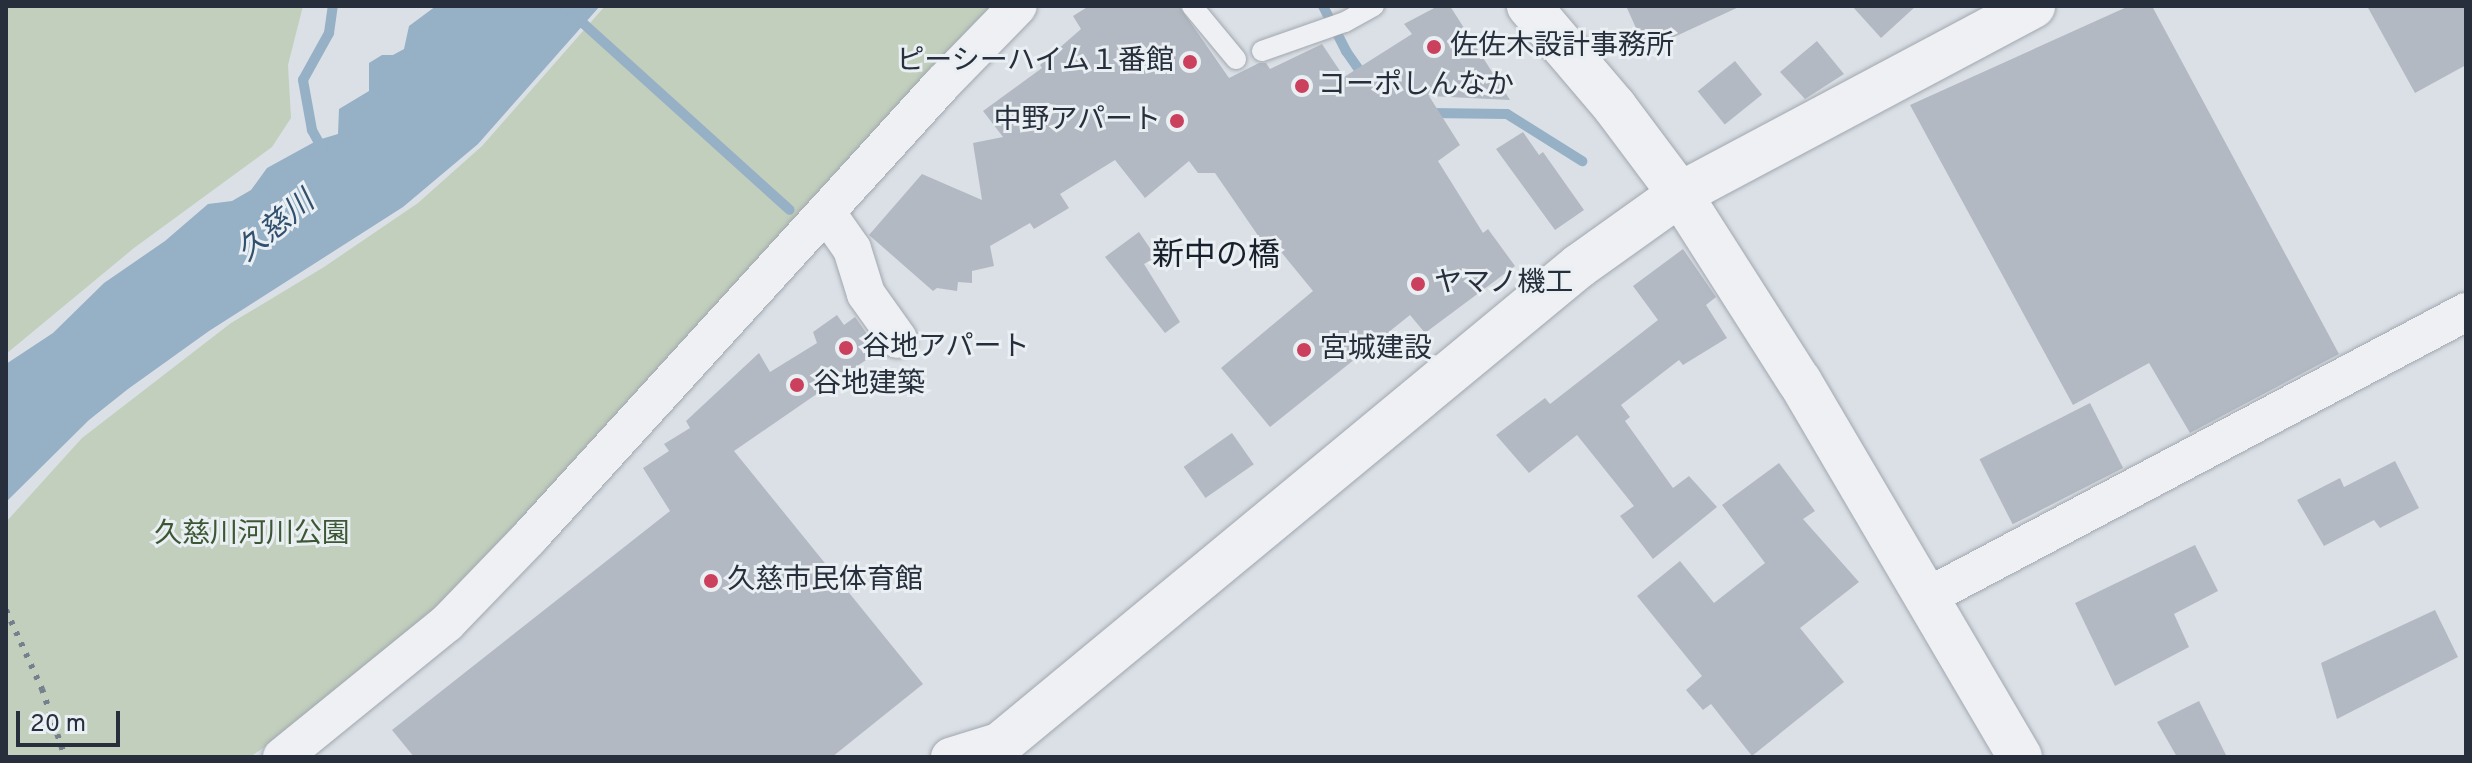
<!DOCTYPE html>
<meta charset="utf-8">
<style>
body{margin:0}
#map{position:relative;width:2472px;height:763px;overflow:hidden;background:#dbe0e6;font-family:Overpass,"Noto Sans JP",sans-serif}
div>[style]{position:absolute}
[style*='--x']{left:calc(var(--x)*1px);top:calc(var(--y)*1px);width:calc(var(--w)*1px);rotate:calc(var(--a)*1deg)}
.green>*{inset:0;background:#c2cfbd}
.water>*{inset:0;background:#96b0c6}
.stream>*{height:10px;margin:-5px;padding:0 5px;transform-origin:5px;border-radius:5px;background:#96b0c6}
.building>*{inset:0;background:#b3b9c2;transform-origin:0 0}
.roads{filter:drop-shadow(0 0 2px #a1a7af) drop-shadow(0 0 2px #a1a7af)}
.service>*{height:20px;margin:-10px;padding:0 10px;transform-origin:10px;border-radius:10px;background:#eef0f4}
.minor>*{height:38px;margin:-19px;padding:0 19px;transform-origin:19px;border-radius:19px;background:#eef0f4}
.tertiary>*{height:44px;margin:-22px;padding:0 22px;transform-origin:22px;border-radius:22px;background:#eef0f4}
.rail>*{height:6px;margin-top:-3px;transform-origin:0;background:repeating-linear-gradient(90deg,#75808f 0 4px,transparent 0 12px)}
.dots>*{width:22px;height:22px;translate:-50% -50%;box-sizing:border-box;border:4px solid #eaeff3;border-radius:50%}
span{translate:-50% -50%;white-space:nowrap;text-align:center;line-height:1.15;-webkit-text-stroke:6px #eaeff3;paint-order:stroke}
.poi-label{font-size:28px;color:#262f3b}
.left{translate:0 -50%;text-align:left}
.right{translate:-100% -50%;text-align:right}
.park-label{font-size:28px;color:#3c5733}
.water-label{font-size:30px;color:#31506e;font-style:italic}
.quarter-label{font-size:32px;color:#18202c}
.frame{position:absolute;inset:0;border:8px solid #262f3b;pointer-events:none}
.scale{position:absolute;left:16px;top:711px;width:104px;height:36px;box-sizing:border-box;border:4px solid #262f3b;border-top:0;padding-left:10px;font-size:24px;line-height:28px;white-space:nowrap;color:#262f3b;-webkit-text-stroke:6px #eaeff3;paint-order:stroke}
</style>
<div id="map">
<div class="green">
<div style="clip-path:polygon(6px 6px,303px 6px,288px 65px,291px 118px,272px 147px,134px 248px,6px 354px)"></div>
<div style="clip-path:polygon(605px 6px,1010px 6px,676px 363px,378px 669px,250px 757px,6px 757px,6px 522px,82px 438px,231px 323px,324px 267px,418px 203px,482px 146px)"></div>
</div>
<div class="water">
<div style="clip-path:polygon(436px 6px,600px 6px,478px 144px,403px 207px,209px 331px,128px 389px,89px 420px,6px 502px,6px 364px,53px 333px,104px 283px,165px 241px,208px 204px,232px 201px,251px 190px,267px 168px,318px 140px,338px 134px,339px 109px,369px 91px,369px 63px,382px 55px,393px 55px,404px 49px,409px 26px)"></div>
</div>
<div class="stream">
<div style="--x:564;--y:6;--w:304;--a:42.1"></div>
<div style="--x:1323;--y:6;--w:51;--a:62.9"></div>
<div style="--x:1346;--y:51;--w:33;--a:55"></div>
<div style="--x:1429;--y:113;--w:78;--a:0.7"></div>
<div style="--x:1507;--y:114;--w:89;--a:32.1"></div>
<div style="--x:323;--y:150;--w:23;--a:-119"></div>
<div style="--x:312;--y:130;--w:51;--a:-100.2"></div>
<div style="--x:303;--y:80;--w:54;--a:-61"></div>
<div style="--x:329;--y:33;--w:27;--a:-82"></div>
</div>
<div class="building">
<div style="clip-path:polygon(1089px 6px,1179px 6px,1229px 78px,1259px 63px,1266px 63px,1270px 69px,1322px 44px,1344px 77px,1412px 34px,1404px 24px,1438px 6px,1450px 6px,1510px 100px,1429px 96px,1460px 145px,1438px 161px,1483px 233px,1488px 229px,1515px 266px,1425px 333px,1410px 315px,1270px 427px,1221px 368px,1313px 291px,1277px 247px,1270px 253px,1215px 173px,1198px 173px,1189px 161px,1145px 198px,1115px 160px,1060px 194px,1069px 208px,1034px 229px,1030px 223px,990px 246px,994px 266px,972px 271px,972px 283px,958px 282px,957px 291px,937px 288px,933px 291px,869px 235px,922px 174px,982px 200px,973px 143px,1003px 137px,983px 111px,1042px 68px,1040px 65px,1081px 29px,1073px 16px)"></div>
<div style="clip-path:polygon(1626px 6px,1741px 6px,1646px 50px)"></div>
<div style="clip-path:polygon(1852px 6px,1916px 6px,1881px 38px)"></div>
<div style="clip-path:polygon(2129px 6px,2152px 6px,2339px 354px,2190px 433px,2149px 363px,2073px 405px,1910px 105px)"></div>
<div style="clip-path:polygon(2367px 6px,2466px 6px,2466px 65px,2415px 93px)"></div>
<div style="clip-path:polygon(1817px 41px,1844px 74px,1805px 99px,1780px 72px)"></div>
<div style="left:1735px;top:61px;width:43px;height:48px;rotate:51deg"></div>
<div style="clip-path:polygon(1523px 132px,1539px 155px,1543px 152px,1584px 210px,1555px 230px,1496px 149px)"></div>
<div style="clip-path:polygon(1139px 232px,1156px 257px,1144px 264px,1180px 322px,1165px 333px,1105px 257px)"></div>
<div style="clip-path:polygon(1683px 249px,1716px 297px,1706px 305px,1727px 338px,1683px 365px,1679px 360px,1621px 405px,1630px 417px,1625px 421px,1673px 488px,1689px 476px,1717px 507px,1653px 559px,1620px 516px,1634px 506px,1577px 435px,1529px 473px,1496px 435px,1545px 398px,1550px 404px,1658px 320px,1633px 286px)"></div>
<div style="clip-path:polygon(837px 315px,844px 325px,855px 317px,879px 351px,734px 451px,923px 684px,832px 757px,414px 757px,392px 730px,670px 511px,643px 468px,669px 451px,664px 444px,690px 428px,686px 421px,759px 353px,770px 372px,817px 343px,813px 332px)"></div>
<div style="left:2090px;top:403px;width:73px;height:124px;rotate:63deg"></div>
<div style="left:1232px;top:433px;width:38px;height:59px;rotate:55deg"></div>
<div style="clip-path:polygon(2395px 461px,2419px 508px,2380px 528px,2374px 520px,2324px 546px,2297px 500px,2340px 478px,2344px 487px)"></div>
<div style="clip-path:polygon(1779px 463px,1815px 511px,1803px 519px,1859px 582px,1800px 628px,1844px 682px,1752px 756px,1711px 704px,1703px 710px,1686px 690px,1702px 676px,1637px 596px,1680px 561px,1714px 603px,1765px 563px,1722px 505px)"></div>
<div style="clip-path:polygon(2195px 545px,2218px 591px,2174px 614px,2189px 647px,2115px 686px,2075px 603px)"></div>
<div style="clip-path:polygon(2435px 610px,2458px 657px,2337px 719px,2321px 663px)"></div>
<div style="clip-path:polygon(2199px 701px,2227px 757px,2177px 757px,2157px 722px)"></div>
</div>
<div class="roads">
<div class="service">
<div style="--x:1192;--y:6;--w:69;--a:50.3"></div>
<div style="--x:1262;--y:51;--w:88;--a:-19.3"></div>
<div style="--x:1345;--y:22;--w:33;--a:-29"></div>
</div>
<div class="minor">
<div style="--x:826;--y:212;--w:45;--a:54.9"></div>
<div style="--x:852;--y:249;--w:47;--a:72.7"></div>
<div style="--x:866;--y:294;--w:55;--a:54.6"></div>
<div style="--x:1925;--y:598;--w:612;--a:-27.86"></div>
<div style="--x:282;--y:757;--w:213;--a:-39.1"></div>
<div style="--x:447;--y:623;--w:118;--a:-46"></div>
<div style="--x:529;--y:538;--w:615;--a:-47.7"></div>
<div style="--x:943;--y:83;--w:107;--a:-45.8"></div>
<div style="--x:950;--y:757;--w:61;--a:-17.2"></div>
</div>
<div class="tertiary">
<div style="--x:985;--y:757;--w:771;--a:-39.58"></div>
<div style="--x:1579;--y:266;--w:124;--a:-35.5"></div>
<div style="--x:1680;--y:194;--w:109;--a:-126.8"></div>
<div style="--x:1615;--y:107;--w:133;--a:-130.4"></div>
<div style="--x:2020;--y:757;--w:436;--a:-120.4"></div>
<div style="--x:1799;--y:381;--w:222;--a:-122.5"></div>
<div style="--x:1680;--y:194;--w:400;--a:-28"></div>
</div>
</div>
<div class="rail">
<div style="--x:6;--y:610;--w:87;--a:65.5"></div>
<div style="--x:42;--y:689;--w:72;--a:71.3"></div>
</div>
<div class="dots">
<div style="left:1434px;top:47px;background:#cb405d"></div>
<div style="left:1190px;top:62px;background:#cb405d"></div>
<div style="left:1302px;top:86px;background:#cb405d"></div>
<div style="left:1177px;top:121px;background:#cb405d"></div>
<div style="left:1418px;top:284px;background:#cb405d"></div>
<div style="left:846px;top:348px;background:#cb405d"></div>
<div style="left:1304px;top:350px;background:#cb405d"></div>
<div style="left:797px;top:385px;background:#cb405d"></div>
<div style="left:711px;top:581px;background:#cb405d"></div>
</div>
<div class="poi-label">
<span class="left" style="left:1450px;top:47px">佐佐木設計事務所</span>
<span class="right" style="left:1174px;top:62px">ピーシーハイム１番館</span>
<span class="left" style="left:1318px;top:86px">コーポしんなか</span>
<span class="right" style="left:1161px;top:121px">中野アパート</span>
<span class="left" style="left:1434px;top:284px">ヤマノ機工</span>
<span class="left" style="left:862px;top:348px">谷地アパート</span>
<span class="left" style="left:1320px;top:350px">宮城建設</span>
<span class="left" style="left:813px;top:385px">谷地建築</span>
<span class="left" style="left:727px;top:581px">久慈市民体育館</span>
</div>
<div class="park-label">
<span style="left:252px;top:535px">久慈川河川公園</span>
</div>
<div class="water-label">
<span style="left:277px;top:228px;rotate:-40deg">久慈川</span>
</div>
<div class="quarter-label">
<span style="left:1216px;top:257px">新中の橋</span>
</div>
<div class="frame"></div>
<div class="scale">20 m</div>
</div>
